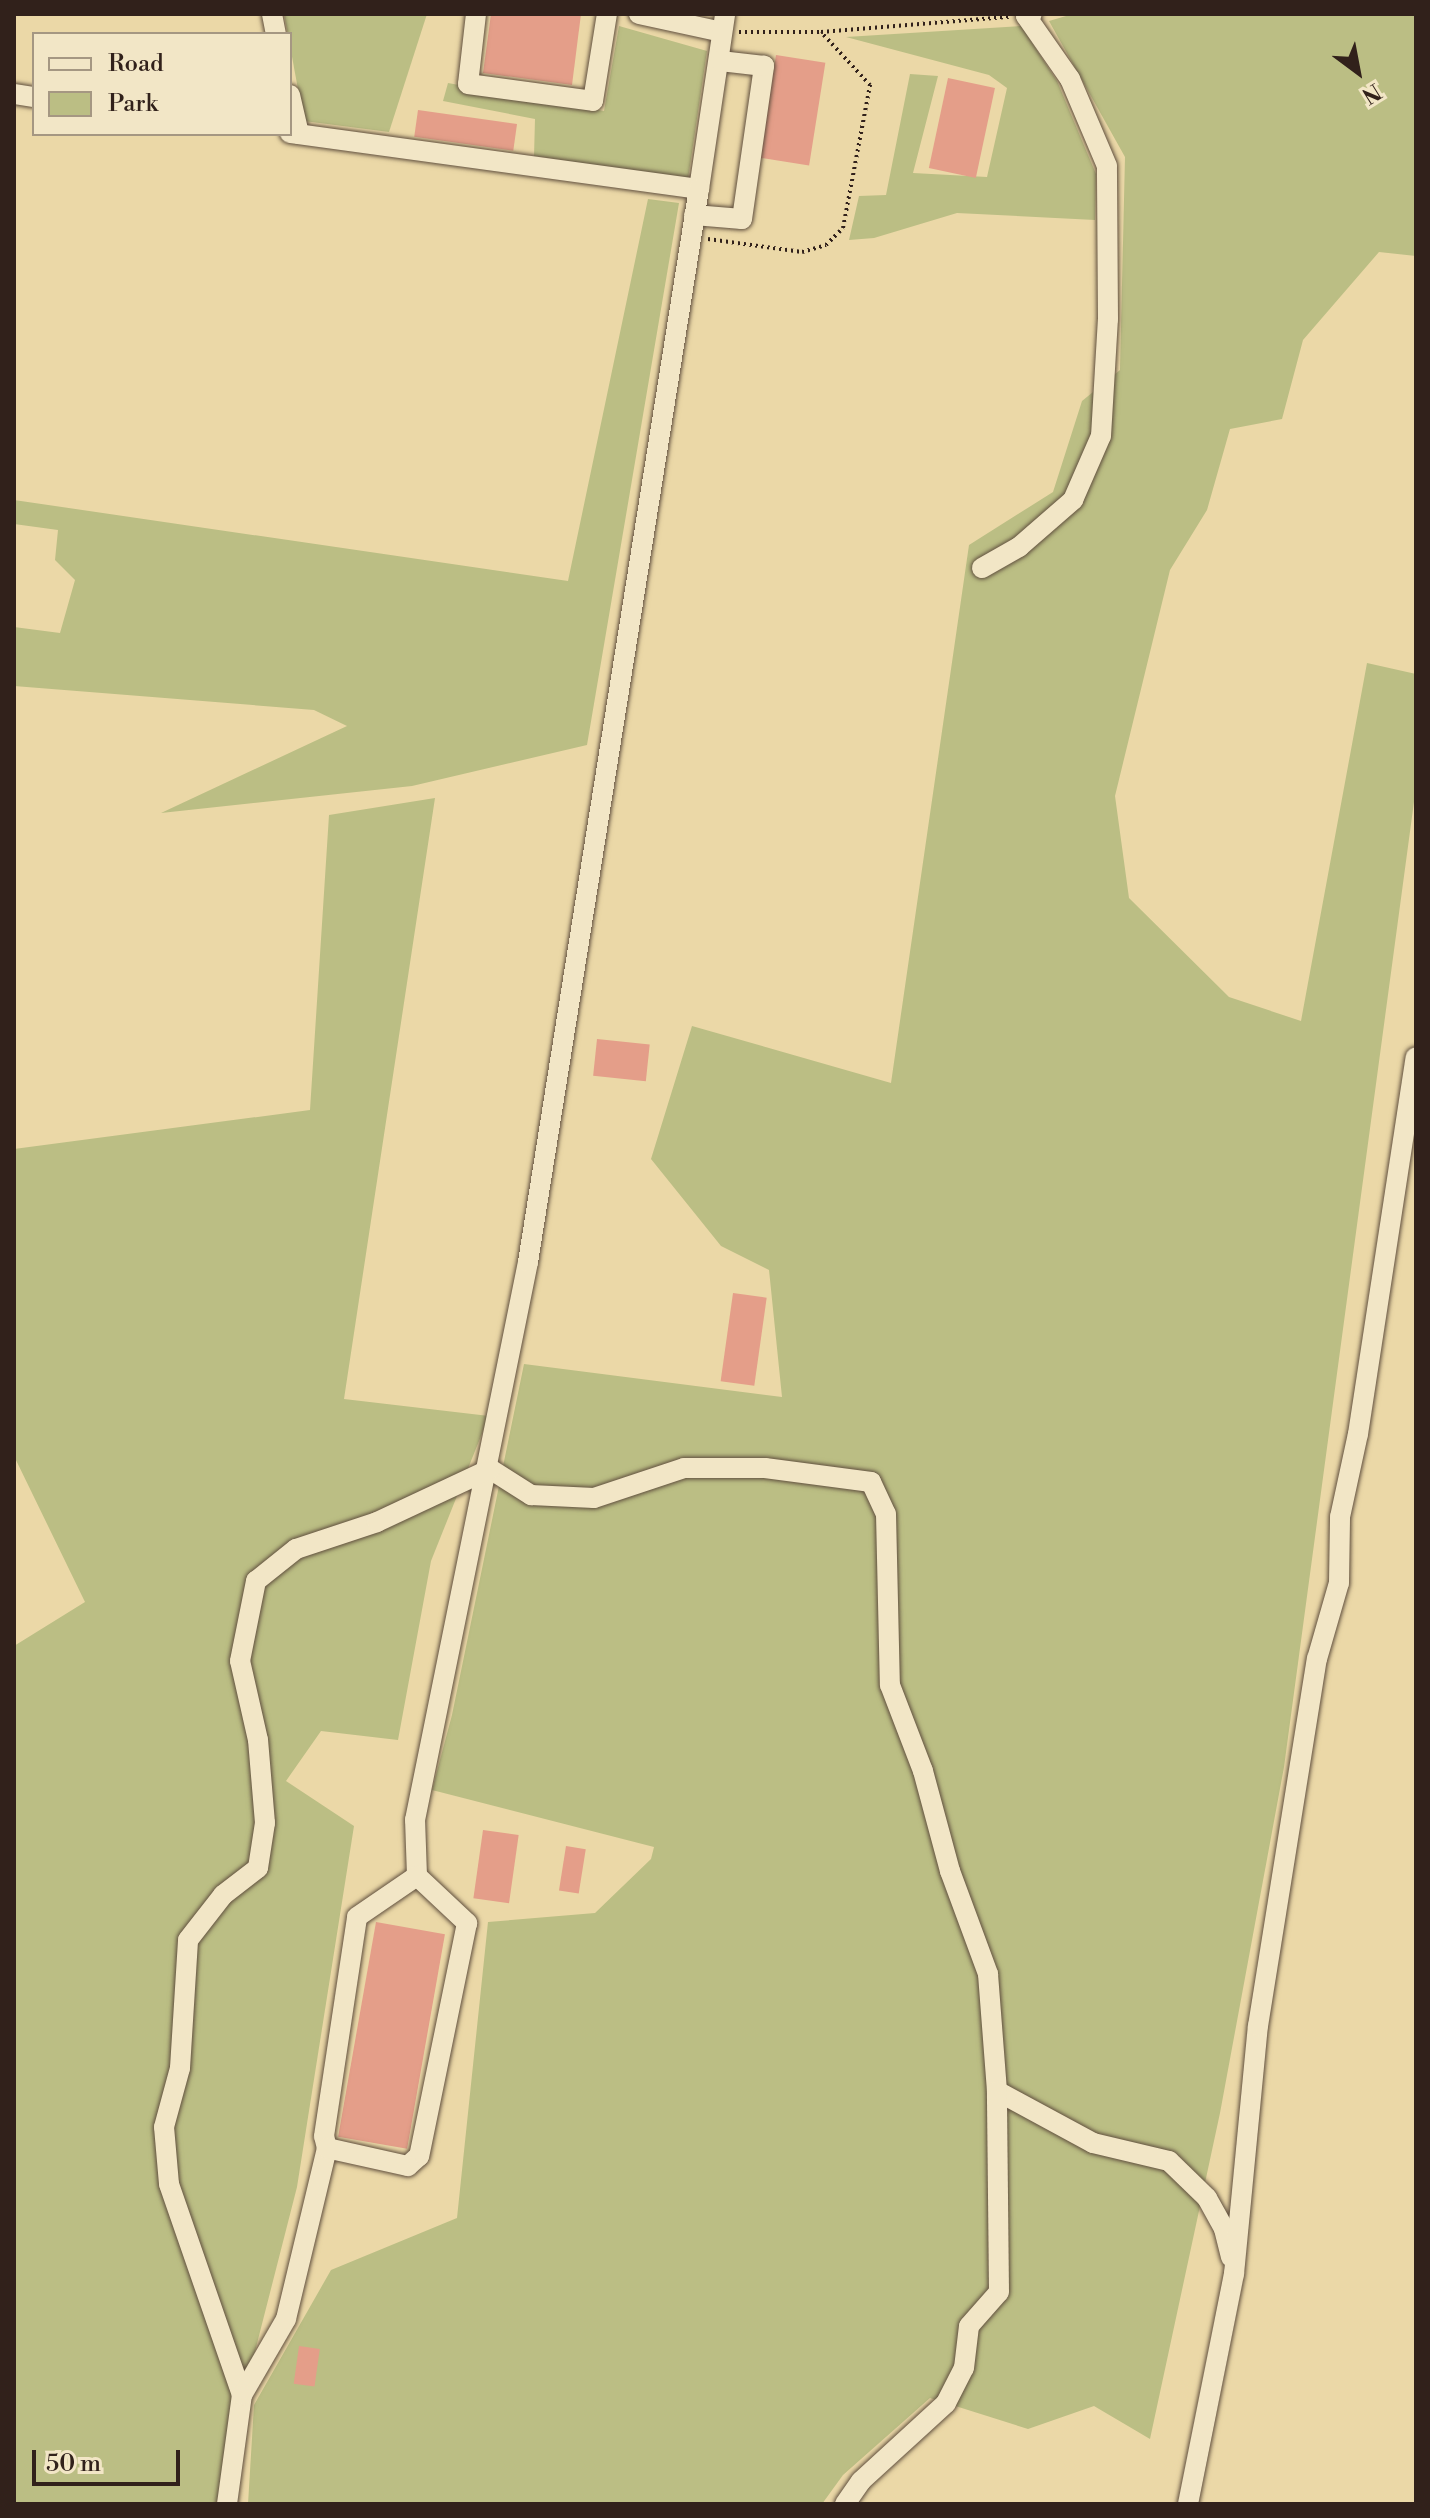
<!DOCTYPE html>
<style>
body{margin:0}
#map{position:relative;width:1430px;height:2518px;overflow:hidden;background:#ebd8a7;font-family:"Libre Bodoni",serif}
div>[style]{position:absolute}
[style*='--x']{left:calc(var(--x)*1px);top:calc(var(--y)*1px);width:calc(var(--w)*1px);rotate:calc(var(--a)*1deg)}
.green>*{inset:0;background:#bbbe84}
.building>*{inset:0;background:#e49e89;transform-origin:0 0}
.path>*{height:4px;margin-top:-2px;transform-origin:0;background:repeating-linear-gradient(90deg,#31211b 0 2px,transparent 0 6px)}
.roads{filter:drop-shadow(0 0 2px #604f3e) drop-shadow(0 0 2px #604f3e)}
.minor>*{height:20px;margin:-10px;padding:0 10px;transform-origin:10px;border-radius:10px;background:#f2e6c6}
span{translate:-50% -50%;white-space:nowrap;text-align:center;line-height:1.15;-webkit-text-stroke:6px #f2e6c6;paint-order:stroke}
.frame{position:absolute;inset:0;border:16px solid #31211b;pointer-events:none}
.legend{position:absolute;left:32px;top:32px;width:260px;height:104px;box-sizing:border-box;background:#f2e6c6;border:2px solid #a59782;margin:0;padding:10px 14px;list-style:none;font-size:24px;color:#31211b}
.legend li{display:flex;align-items:center;gap:16px;height:40px}
.legend b{width:40px;border:2px solid #a59782}
.north{position:absolute;left:1318px;top:32px;width:80px;height:80px;-webkit-text-stroke:6px #f2e6c6;paint-order:stroke;rotate:148deg;font-size:22px;font-weight:700;line-height:32px;text-align:center;color:#31211b}
.north::after{content:'';display:block;margin:auto;width:28px;height:36px;background:#31211b;clip-path:polygon(50% 0,100% 100%,50% 72%,0 100%)}
.scale{position:absolute;left:32px;top:2450px;width:148px;height:36px;box-sizing:border-box;border:4px solid #31211b;border-top:0;padding-left:10px;font-size:24px;line-height:28px;white-space:nowrap;color:#31211b;-webkit-text-stroke:6px #f2e6c6;paint-order:stroke}
</style>
<div id="map">
<div class="green">
<div style="clip-path:polygon(284px 14px,427px 14px,389px 132px,304px 121px)"></div>
<div style="clip-path:polygon(1073px 14px,1416px 14px,1416px 256px,1379px 252px,1303px 340px,1282px 419px,1230px 429px,1207px 510px,1170px 570px,1115px 796px,1129px 898px,1229px 997px,1301px 1021px,1367px 663px,1416px 674px,1416px 787px,1284px 1767px,1220px 2113px,1150px 2439px,1094px 2406px,1028px 2429px,930px 2398px,843px 2475px,822px 2504px,248px 2504px,254px 2405px,331px 2270px,457px 2218px,488px 1922px,595px 1913px,651px 1859px,654px 1847px,432px 1790px,452px 1715px,524px 1364px,782px 1397px,769px 1270px,721px 1246px,651px 1159px,692px 1026px,891px 1083px,969px 545px,1053px 492px,1082px 401px,1120px 370px,1125px 157px,1049px 21px)"></div>
<div style="clip-path:polygon(619px 26px,707px 51px,688px 179px,534px 156px,535px 119px,443px 101px,448px 83px,604px 111px)"></div>
<div style="clip-path:polygon(1021px 26px,1057px 81px,1096px 174px,1095px 220px,957px 213px,874px 238px,849px 240px,859px 196px,886px 195px,910px 74px,938px 76px,913px 173px,987px 177px,1007px 88px,989px 75px,846px 37px)"></div>
<div style="clip-path:polygon(648px 199px,679px 203px,587px 745px,412px 786px,161px 813px,347px 726px,314px 710px,14px 686px,14px 627px,60px 633px,75px 580px,55px 560px,58px 530px,14px 524px,14px 500px,568px 581px)"></div>
<div style="clip-path:polygon(435px 798px,344px 1399px,489px 1416px,431px 1561px,398px 1740px,321px 1731px,286px 1781px,354px 1826px,297px 2187px,216px 2504px,14px 2504px,14px 1646px,85px 1602px,14px 1456px,14px 1149px,310px 1110px,329px 815px)"></div>
</div>
<div class="building">
<div style="clip-path:polygon(491px 14px,581px 14px,572px 85px,483px 73px)"></div>
<div style="left:776px;top:55px;width:50px;height:104px;rotate:9deg"></div>
<div style="left:948px;top:78px;width:48px;height:92px;rotate:12deg"></div>
<div style="left:418px;top:110px;width:100px;height:27px;rotate:8deg"></div>
<div style="left:597px;top:1039px;width:53px;height:37px;rotate:6deg"></div>
<div style="left:733px;top:1293px;width:34px;height:89px;rotate:8deg"></div>
<div style="left:483px;top:1830px;width:36px;height:69px;rotate:8deg"></div>
<div style="left:566px;top:1846px;width:20px;height:45px;rotate:9deg"></div>
<div style="left:376px;top:1922px;width:70px;height:218px;rotate:10deg"></div>
<div style="left:299px;top:2346px;width:21px;height:38px;rotate:8deg"></div>
</div>
<div class="path">
<div style="--x:739;--y:32;--w:82;--a:0"></div>
<div style="--x:708;--y:239;--w:95;--a:7.9"></div>
<div style="--x:802;--y:252;--w:25;--a:-16"></div>
<div style="--x:826;--y:245;--w:24;--a:-45"></div>
<div style="--x:843;--y:228;--w:146;--a:-79.3"></div>
<div style="--x:870;--y:85;--w:72;--a:-132.8"></div>
<div style="--x:821;--y:32;--w:189;--a:-4.6"></div>
</div>
<div class="roads">
<div class="minor">
<div style="--x:272;--y:14;--w:20;--a:79"></div>
<div style="--x:476;--y:14;--w:70;--a:96.5"></div>
<div style="--x:468;--y:84;--w:126;--a:7.7"></div>
<div style="--x:593;--y:101;--w:88;--a:-80.9"></div>
<div style="--x:639;--y:14;--w:85;--a:12.2"></div>
<div style="--x:14;--y:94;--w:20;--a:9"></div>
<div style="--x:290;--y:95;--w:40;--a:77"></div>
<div style="--x:290;--y:133;--w:413;--a:7.8"></div>
<div style="--x:699;--y:189;--w:177;--a:-81.5"></div>
<div style="--x:694;--y:215;--w:48;--a:4.8"></div>
<div style="--x:742;--y:219;--w:155;--a:-81.8"></div>
<div style="--x:764;--y:66;--w:44;--a:-173.5"></div>
<div style="--x:982;--y:568;--w:43;--a:-29.6"></div>
<div style="--x:1019;--y:547;--w:72;--a:-41"></div>
<div style="--x:1073;--y:500;--w:70;--a:-66.4"></div>
<div style="--x:1101;--y:436;--w:117;--a:-86.6"></div>
<div style="--x:1108;--y:319;--w:153;--a:-90.4"></div>
<div style="--x:1107;--y:166;--w:95;--a:-113"></div>
<div style="--x:1070;--y:79;--w:77;--a:-124.9"></div>
<div style="--x:1026;--y:16;--w:6;--a:-18"></div>
<div style="--x:490;--y:1469;--w:49;--a:32.4"></div>
<div style="--x:531;--y:1495;--w:63;--a:2.7"></div>
<div style="--x:594;--y:1498;--w:95;--a:-18.4"></div>
<div style="--x:684;--y:1468;--w:81;--a:0"></div>
<div style="--x:765;--y:1468;--w:107;--a:7.5"></div>
<div style="--x:871;--y:1482;--w:35;--a:65"></div>
<div style="--x:886;--y:1514;--w:171;--a:88.7"></div>
<div style="--x:890;--y:1685;--w:92;--a:69"></div>
<div style="--x:923;--y:1771;--w:104;--a:74.9"></div>
<div style="--x:950;--y:1871;--w:110;--a:69.7"></div>
<div style="--x:988;--y:1974;--w:117;--a:85.6"></div>
<div style="--x:997;--y:2091;--w:109;--a:28.4"></div>
<div style="--x:1093;--y:2143;--w:78;--a:13.3"></div>
<div style="--x:1169;--y:2161;--w:53;--a:44.2"></div>
<div style="--x:1207;--y:2198;--w:35;--a:61"></div>
<div style="--x:1224;--y:2229;--w:29;--a:76"></div>
<div style="--x:417;--y:1876;--w:56;--a:-92"></div>
<div style="--x:415;--y:1820;--w:569;--a:-78.55"></div>
<div style="--x:528;--y:1262;--w:1087;--a:-80.95"></div>
<div style="--x:242;--y:2395;--w:223;--a:-109.1"></div>
<div style="--x:169;--y:2184;--w:57;--a:-95"></div>
<div style="--x:164;--y:2127;--w:61;--a:-74.8"></div>
<div style="--x:180;--y:2068;--w:128;--a:-86.4"></div>
<div style="--x:188;--y:1940;--w:57;--a:-52.1"></div>
<div style="--x:223;--y:1895;--w:44;--a:-37.6"></div>
<div style="--x:258;--y:1868;--w:46;--a:-81.2"></div>
<div style="--x:265;--y:1823;--w:83;--a:-94.8"></div>
<div style="--x:258;--y:1740;--w:81;--a:-102.8"></div>
<div style="--x:240;--y:1661;--w:82;--a:-78.7"></div>
<div style="--x:256;--y:1581;--w:51;--a:-38.7"></div>
<div style="--x:296;--y:1549;--w:85;--a:-18.4"></div>
<div style="--x:377;--y:1522;--w:125;--a:-25.1"></div>
<div style="--x:227;--y:2504;--w:110;--a:-82.2"></div>
<div style="--x:242;--y:2395;--w:88;--a:-59.9"></div>
<div style="--x:286;--y:2319;--w:176;--a:-76.5"></div>
<div style="--x:327;--y:2148;--w:12;--a:-104"></div>
<div style="--x:324;--y:2136;--w:221;--a:-81.4"></div>
<div style="--x:357;--y:1917;--w:73;--a:-34.3"></div>
<div style="--x:417;--y:1876;--w:69;--a:43.2"></div>
<div style="--x:467;--y:1923;--w:238;--a:101.6"></div>
<div style="--x:419;--y:2156;--w:15;--a:138"></div>
<div style="--x:408;--y:2166;--w:83;--a:-167.5"></div>
<div style="--x:845;--y:2504;--w:28;--a:-55"></div>
<div style="--x:861;--y:2481;--w:115;--a:-42.5"></div>
<div style="--x:946;--y:2403;--w:39;--a:-63"></div>
<div style="--x:964;--y:2368;--w:42;--a:-83.2"></div>
<div style="--x:969;--y:2326;--w:45;--a:-48.6"></div>
<div style="--x:999;--y:2292;--w:201;--a:-90.6"></div>
<div style="--x:1188;--y:2504;--w:235;--a:-78.7"></div>
<div style="--x:1234;--y:2274;--w:249;--a:-84.5"></div>
<div style="--x:1258;--y:2026;--w:372;--a:-80.9"></div>
<div style="--x:1317;--y:1659;--w:79;--a:-73.9"></div>
<div style="--x:1339;--y:1583;--w:66;--a:-89.1"></div>
<div style="--x:1340;--y:1517;--w:85;--a:-77.8"></div>
<div style="--x:1358;--y:1434;--w:381;--a:-81.3"></div>
</div>
</div>
<div class="frame"></div>
<ul class="legend">
<li><b style="height:10px;background:#f2e6c6"></b>Road</li>
<li><b style="height:22px;background:#bbbe84"></b>Park</li>
</ul>
<div class="north">N</div>
<div class="scale">50 m</div>
</div>
